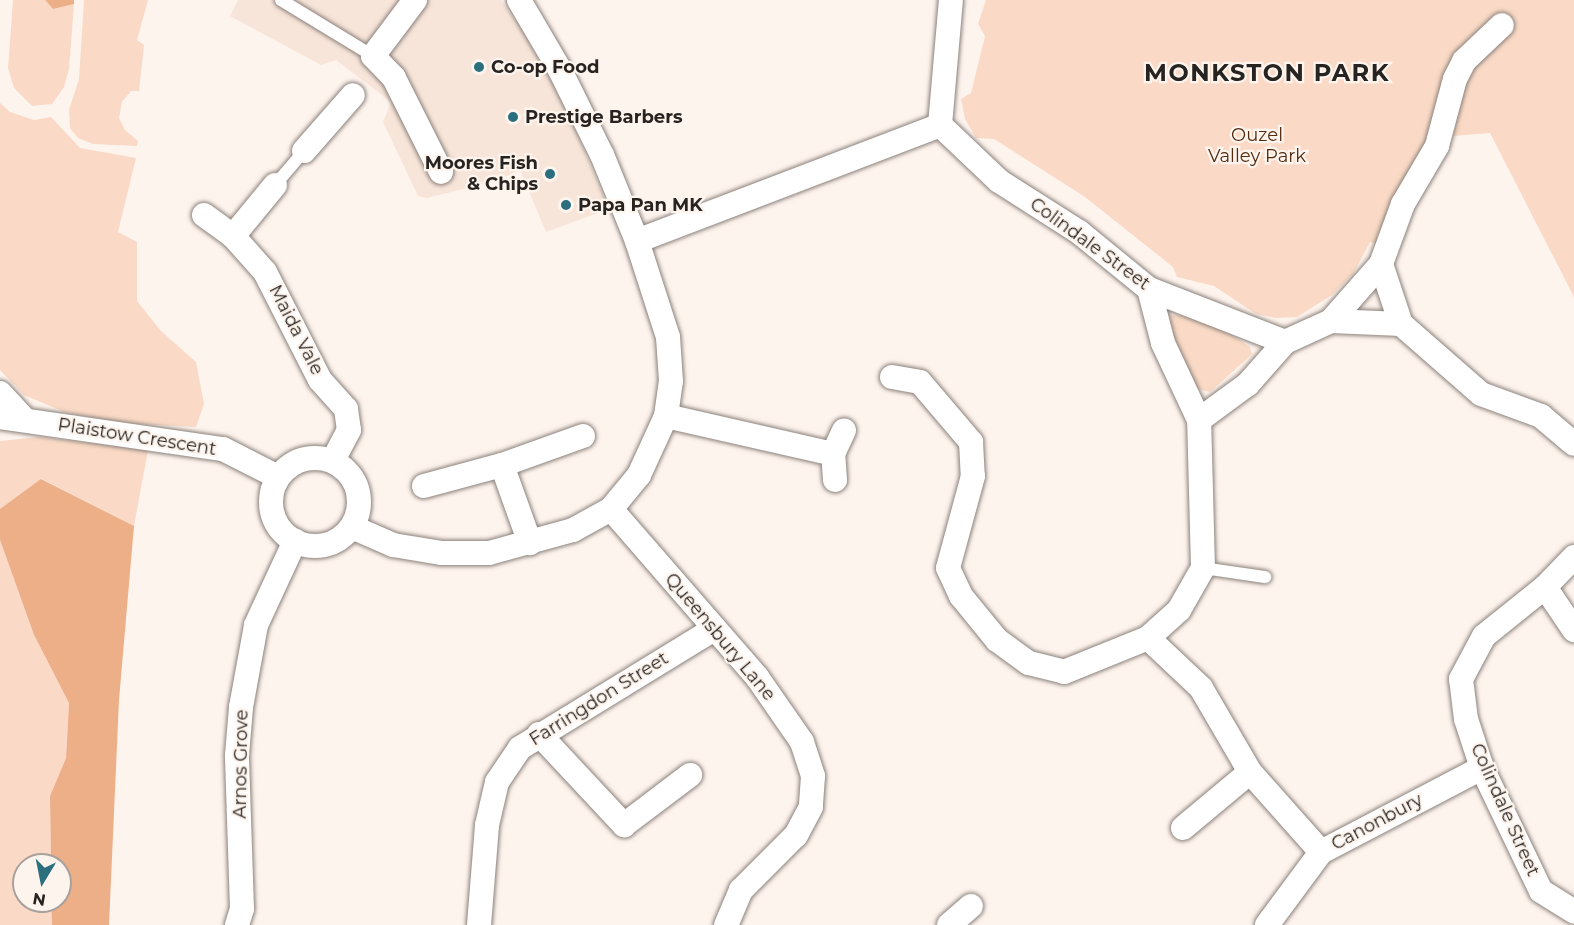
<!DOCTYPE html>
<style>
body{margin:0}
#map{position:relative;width:1574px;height:925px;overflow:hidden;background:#fef4ee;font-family:Montserrat,sans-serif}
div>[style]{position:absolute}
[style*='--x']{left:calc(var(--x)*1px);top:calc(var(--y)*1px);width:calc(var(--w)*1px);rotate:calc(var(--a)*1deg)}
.built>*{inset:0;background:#f8e5da}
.green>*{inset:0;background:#fadac6}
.forest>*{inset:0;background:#edaf88}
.roads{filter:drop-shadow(0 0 2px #8b817b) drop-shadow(0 0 2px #8b817b)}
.service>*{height:12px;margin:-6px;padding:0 6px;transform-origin:6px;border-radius:6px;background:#fff}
.minor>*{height:24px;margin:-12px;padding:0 12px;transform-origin:12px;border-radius:12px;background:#fff}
.minor>.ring{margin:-12px;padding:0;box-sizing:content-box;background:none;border:24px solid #fff;border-radius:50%}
.dots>*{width:16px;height:16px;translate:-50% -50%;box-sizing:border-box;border:3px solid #fef4ee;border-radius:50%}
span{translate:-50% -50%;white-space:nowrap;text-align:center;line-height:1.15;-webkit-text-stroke:4.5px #fef4ee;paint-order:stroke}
.poi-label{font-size:18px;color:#272320;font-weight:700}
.left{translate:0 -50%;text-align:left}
.right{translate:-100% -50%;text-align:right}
.park-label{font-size:18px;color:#532b0e}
.street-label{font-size:18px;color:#272320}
.district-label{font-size:24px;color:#272320;font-weight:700;letter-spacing:1.5px}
.north{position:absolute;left:12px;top:853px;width:60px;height:60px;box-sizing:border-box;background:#fef4ee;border:2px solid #a8a09c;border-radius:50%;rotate:190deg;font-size:16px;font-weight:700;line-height:24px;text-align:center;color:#272320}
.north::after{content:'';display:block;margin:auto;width:21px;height:27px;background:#2b6f7f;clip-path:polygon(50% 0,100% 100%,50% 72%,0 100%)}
</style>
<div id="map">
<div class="built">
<div style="clip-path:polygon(238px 0,411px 0,422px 9px,428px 0,501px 0,551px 72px,609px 209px,546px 232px,520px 170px,496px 181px,427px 198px,418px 196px,383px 122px,391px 102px,336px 60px,321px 65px,230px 16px)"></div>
</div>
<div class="green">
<div style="clip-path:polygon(13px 0,45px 0,53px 9px,74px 4px,69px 69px,64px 87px,52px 104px,32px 106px,14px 88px,8px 68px)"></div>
<div style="clip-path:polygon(84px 0,148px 0,137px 40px,144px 45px,139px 91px,131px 91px,122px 102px,119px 118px,125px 130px,138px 141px,137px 146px,93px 144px,78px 138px,70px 128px,69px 110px,79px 79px)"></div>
<div style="clip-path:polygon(986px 0,1574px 0,1574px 297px,1490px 133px,1453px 136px,1463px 80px,1474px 58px,1505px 30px,1499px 21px,1454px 60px,1432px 135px,1398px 193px,1378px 244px,1370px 242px,1353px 274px,1332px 295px,1297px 317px,1277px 318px,1256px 314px,1214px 286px,1177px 277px,1173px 267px,1085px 197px,994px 139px,976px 138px,965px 119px,961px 99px,971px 93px,985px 36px,978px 24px)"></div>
<div style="clip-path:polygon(0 103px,10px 112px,34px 120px,51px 117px,80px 148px,136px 158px,118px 232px,137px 242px,137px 301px,161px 331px,196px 362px,204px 404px,196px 427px,117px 423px,64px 412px,24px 395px,0 370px)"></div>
<div style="clip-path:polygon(1166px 315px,1190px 316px,1215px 324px,1250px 347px,1252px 354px,1210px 392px,1198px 389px,1188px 382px)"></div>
<div style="clip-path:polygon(39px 437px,148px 450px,134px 526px,42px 479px,0 509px,0 441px)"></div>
<div style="clip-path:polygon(0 540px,34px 635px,69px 703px,66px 758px,50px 796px,51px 865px,24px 865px,24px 901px,51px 901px,52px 925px,0 925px)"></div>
</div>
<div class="forest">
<div style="clip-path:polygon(45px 0,74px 0,74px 4px,53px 9px)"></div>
<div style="clip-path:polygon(41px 479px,134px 526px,119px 700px,109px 925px,52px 925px,51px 901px,60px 901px,60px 865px,51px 865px,50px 796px,66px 758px,69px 703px,34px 635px,0 540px,0 509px)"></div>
</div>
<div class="roads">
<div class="service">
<div style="--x:281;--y:0;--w:108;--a:31.3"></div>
<div style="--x:275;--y:185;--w:45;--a:-49.5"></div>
<div style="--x:1203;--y:568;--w:63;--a:8.3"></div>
</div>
<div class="minor">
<div style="--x:415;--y:0;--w:70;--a:126.9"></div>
<div style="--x:373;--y:56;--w:30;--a:46"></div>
<div style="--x:394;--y:78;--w:105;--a:63.4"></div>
<div style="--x:940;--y:125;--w:81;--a:43.5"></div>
<div style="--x:999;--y:181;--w:95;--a:32.5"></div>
<div style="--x:1079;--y:232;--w:90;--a:39.2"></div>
<div style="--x:1149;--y:289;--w:146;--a:21.3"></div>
<div style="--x:1285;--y:342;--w:51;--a:-24.5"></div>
<div style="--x:1331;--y:321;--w:70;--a:2.5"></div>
<div style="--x:1401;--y:324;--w:106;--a:41.2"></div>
<div style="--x:1481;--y:394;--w:64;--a:20.1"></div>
<div style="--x:1541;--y:416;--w:43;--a:40.3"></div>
<div style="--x:940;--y:125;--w:125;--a:-85"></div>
<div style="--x:304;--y:151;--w:74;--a:-48.8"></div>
<div style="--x:204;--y:215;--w:36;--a:36"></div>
<div style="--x:233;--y:236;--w:48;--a:48.4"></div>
<div style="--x:265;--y:272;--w:121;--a:63"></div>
<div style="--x:320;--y:380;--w:39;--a:48"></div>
<div style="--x:346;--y:409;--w:21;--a:82"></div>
<div style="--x:349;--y:430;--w:34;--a:118"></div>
<div style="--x:233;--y:236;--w:66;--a:-50.5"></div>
<div style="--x:637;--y:241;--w:324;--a:-20.9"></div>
<div style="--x:1381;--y:264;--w:63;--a:71.6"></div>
<div style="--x:1331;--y:321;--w:76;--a:-48.7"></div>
<div style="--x:1381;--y:264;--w:64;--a:-69.9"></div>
<div style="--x:1403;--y:204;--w:67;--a:-59.6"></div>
<div style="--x:1437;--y:146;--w:69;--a:-75"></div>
<div style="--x:1455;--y:79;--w:20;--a:-63"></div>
<div style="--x:1464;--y:61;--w:52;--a:-43.5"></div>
<div style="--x:892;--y:377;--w:28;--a:10"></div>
<div style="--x:920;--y:382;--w:79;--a:49.6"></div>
<div style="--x:971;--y:442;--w:34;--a:87"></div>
<div style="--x:973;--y:476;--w:95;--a:105.2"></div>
<div style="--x:948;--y:568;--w:31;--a:65"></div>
<div style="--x:961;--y:596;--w:57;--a:50.7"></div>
<div style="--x:997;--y:640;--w:39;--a:36"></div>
<div style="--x:1029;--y:663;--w:36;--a:14"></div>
<div style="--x:1064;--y:672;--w:91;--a:-22"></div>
<div style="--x:1148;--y:638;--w:42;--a:-42.1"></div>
<div style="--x:1179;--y:610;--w:48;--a:-60.3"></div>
<div style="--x:1203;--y:568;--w:148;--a:-91.5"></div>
<div style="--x:1199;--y:420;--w:85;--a:-115.1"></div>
<div style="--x:1163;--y:343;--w:56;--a:-104.5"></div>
<div style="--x:0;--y:393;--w:37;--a:47"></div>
<div style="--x:666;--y:416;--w:171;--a:12.8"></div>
<div style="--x:0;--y:417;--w:225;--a:8.2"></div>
<div style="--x:223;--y:449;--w:62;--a:27"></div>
<div style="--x:1199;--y:420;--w:61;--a:-36.3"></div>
<div style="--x:1248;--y:384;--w:56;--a:-48.6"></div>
<div class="ring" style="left:271px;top:458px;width:64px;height:64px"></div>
<div style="--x:502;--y:465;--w:83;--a:70.3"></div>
<div style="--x:835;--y:480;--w:26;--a:-94"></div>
<div style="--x:833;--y:454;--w:26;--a:-65"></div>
<div style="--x:424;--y:486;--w:81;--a:-15.1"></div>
<div style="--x:502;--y:465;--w:86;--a:-19.7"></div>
<div style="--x:611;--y:509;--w:223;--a:49"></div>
<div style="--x:757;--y:677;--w:79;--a:55.3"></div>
<div style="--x:802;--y:742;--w:36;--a:72"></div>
<div style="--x:813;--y:776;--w:31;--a:94"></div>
<div style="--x:811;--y:807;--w:32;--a:118"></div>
<div style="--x:796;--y:835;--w:78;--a:135"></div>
<div style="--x:741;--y:890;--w:38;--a:113"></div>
<div style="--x:352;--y:527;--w:45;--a:23.7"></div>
<div style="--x:393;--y:545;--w:50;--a:9.3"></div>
<div style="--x:442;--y:553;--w:47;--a:0"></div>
<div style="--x:489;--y:553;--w:87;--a:-15.3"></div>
<div style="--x:573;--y:530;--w:43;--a:-28.9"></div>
<div style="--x:611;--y:509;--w:44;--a:-50.5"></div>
<div style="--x:639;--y:475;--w:65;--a:-65.4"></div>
<div style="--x:666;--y:416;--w:35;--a:-82"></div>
<div style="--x:671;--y:381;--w:44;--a:-93.9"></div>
<div style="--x:668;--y:337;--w:101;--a:-107.9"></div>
<div style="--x:637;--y:241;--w:93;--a:-112.1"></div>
<div style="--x:602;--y:155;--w:95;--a:-116.3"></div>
<div style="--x:560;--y:70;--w:81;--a:-120.4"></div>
<div style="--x:1574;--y:557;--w:42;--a:134"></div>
<div style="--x:1545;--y:587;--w:78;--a:141.2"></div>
<div style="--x:1484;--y:636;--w:49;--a:118.1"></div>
<div style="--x:1461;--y:679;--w:40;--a:82.9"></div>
<div style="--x:1466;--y:719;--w:52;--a:71.9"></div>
<div style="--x:1482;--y:768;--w:136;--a:64.4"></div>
<div style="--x:1541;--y:891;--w:39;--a:32"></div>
<div style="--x:1545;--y:587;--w:52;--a:56"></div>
<div style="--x:1148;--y:638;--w:73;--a:43.3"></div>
<div style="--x:1201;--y:688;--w:97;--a:59.7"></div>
<div style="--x:1250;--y:772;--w:107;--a:48.4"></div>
<div style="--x:539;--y:734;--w:125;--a:47"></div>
<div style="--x:624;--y:825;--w:83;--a:-37.1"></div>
<div style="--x:1183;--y:828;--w:87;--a:-39.9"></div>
<div style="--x:237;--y:925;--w:17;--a:-73"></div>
<div style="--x:242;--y:909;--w:154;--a:-91.9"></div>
<div style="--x:237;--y:755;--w:48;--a:-85.2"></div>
<div style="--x:241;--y:707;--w:83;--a:-79.6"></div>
<div style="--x:256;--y:625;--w:93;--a:-65.1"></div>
<div style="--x:479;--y:925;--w:100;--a:-85.4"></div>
<div style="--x:487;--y:825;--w:44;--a:-76.9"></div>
<div style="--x:497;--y:782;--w:41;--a:-55.9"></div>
<div style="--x:520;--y:748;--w:228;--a:-31.5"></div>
<div style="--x:949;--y:925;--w:29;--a:-41"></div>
<div style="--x:1267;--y:925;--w:91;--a:-53.5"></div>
<div style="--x:1321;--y:852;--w:182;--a:-27.6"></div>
</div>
</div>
<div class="dots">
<div style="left:479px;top:67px;background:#2b6f7f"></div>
<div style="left:513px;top:117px;background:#2b6f7f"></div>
<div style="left:550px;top:174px;background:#2b6f7f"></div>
<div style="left:566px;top:205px;background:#2b6f7f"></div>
</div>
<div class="poi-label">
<span class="left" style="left:491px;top:67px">Co-op Food</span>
<span class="left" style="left:525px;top:117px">Prestige Barbers</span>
<span class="right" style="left:538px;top:174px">Moores Fish<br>&amp; Chips</span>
<span class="left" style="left:578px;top:205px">Papa Pan MK</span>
</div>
<div class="park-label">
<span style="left:1257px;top:146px">Ouzel<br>Valley Park</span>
</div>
<div class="street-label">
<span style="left:1090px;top:244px;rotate:36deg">Colindale Street</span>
<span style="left:296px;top:330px;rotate:63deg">Maida Vale</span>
<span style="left:137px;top:437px;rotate:9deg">Plaistow Crescent</span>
<span style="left:720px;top:637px;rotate:50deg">Queensbury Lane</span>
<span style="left:599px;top:699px;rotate:-32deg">Farringdon Street</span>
<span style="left:241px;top:764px;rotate:-89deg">Arnos Grove</span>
<span style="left:1505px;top:810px;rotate:66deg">Colindale Street</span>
<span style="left:1377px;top:822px;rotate:-28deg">Canonbury</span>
</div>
<div class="district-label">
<span style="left:1267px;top:73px">MONKSTON PARK</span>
</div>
<div class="north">N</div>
</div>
